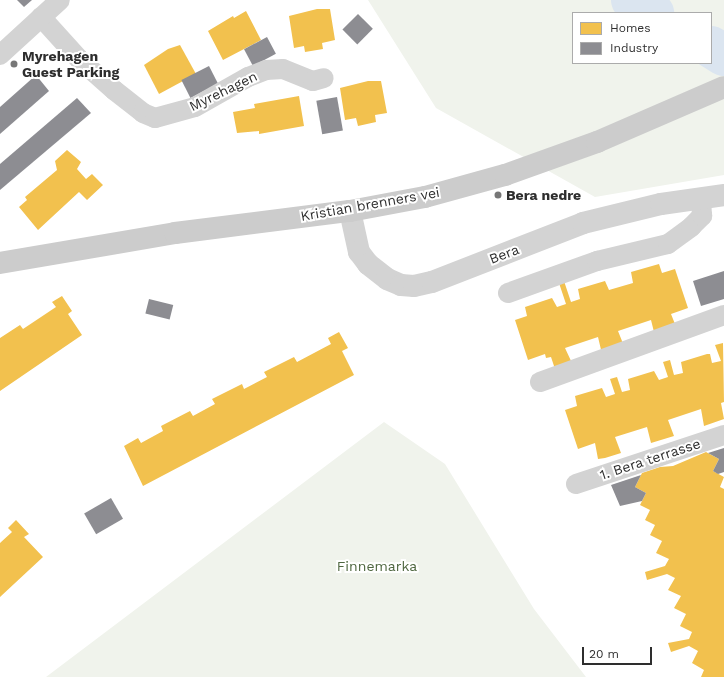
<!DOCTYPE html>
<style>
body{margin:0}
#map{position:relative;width:724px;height:677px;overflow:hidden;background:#fff;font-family:"Work Sans",sans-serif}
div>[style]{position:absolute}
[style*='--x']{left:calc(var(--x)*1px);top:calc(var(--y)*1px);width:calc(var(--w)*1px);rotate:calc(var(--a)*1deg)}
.green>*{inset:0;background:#f0f3ec}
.homes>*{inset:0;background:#f2c14e}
.industry>*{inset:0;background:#8d8d92;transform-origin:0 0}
.river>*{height:42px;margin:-21px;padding:0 21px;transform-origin:21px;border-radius:21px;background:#dbe5f0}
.minor>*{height:20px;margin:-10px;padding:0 10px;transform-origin:10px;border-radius:10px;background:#d3d3d3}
.tertiary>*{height:22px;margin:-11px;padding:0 11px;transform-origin:11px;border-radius:11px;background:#d3d3d3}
.secondary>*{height:22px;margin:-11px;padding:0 11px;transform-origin:11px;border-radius:11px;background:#ccc}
.dots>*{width:11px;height:11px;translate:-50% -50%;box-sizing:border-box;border:2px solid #fff;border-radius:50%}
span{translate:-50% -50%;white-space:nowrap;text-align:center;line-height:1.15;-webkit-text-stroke:4px #fff;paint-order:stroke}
.poi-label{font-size:14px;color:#2e2e2e;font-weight:700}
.left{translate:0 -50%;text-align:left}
.street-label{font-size:14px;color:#2e2e2e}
.park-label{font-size:14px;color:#4e663f}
.legend{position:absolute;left:572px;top:12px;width:140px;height:52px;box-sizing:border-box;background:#fff;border:1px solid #ababab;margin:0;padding:5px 7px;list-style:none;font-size:12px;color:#2e2e2e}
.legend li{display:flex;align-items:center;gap:8px;height:20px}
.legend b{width:20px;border:1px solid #ababab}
.scale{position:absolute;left:582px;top:647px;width:70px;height:18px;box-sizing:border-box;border:2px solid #2e2e2e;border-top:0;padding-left:5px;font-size:12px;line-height:14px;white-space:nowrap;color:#2e2e2e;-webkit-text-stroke:3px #fff;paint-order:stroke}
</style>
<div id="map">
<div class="green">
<div style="clip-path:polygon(evenodd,368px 0,724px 0,724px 175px,595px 197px,436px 108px,368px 0,573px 13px,711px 13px,711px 63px,573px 63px,573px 13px)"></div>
<div style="clip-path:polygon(384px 422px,445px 464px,534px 609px,586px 677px,46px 677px)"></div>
</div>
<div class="homes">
<div style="clip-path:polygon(317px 9px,330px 9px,335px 40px,322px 43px,323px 49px,305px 52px,304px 46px,294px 48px,289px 16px)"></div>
<div style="clip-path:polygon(246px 11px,261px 40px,223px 60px,208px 31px,233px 16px,234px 18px)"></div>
<div style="clip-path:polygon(180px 45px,196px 74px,159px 94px,144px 65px,168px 49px)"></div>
<div style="clip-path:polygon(368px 81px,381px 81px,387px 113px,375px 115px,376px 122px,358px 126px,356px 118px,345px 120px,340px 88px)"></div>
<div style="clip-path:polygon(299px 96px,304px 126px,259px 134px,259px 131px,237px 133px,233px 112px,255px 108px,254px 104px)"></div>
<div style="clip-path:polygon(67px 150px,81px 162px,77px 169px,86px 179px,92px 174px,103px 185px,87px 200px,79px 192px,38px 230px,19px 207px,27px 200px,25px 197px,57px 170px,55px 161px)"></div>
<div style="clip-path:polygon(659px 264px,662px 273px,675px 269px,688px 308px,671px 314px,677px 329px,655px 336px,651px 320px,618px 331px,624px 346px,602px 354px,598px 337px,565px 348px,572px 363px,555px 369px,551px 357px,546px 358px,545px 354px,528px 360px,515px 320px,527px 316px,525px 307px,552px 298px,557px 307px,566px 304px,559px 283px,564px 281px,571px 302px,580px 299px,578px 289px,605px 281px,609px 290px,633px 283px,631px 272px)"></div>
<div style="clip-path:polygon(62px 296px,72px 311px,68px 314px,82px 335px,0 391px,0 338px,20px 325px,23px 329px,56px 307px,52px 302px)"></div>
<div style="clip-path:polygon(339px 332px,348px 348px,342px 351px,354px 375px,143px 486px,124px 446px,138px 438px,141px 443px,163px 431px,161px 426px,190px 411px,193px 416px,215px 404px,212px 399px,242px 384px,244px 389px,267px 377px,264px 372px,294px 357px,297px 362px,331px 344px,328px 338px)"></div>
<div style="clip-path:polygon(723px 343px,724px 402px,721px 403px,724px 419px,704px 426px,701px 409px,668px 420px,674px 436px,651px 443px,647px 427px,615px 437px,621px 453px,605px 458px,598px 459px,595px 443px,578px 449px,565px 410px,577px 406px,575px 396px,602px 388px,606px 397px,615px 394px,610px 379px,617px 377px,622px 392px,630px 390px,628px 379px,654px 371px,659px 380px,668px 377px,663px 362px,670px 360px,674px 375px,683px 373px,681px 362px,707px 354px,710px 354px,712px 363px,721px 361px,715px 345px)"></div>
<div style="clip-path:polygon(706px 452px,719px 459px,713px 471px,724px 477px,720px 487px,724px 489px,724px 677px,701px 677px,704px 670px,692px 663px,698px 651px,689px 646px,671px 652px,668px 643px,689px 639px,692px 632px,680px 626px,686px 614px,674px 608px,681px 596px,668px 590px,675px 578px,667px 574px,647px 580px,645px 572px,665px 566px,669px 559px,656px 553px,662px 541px,650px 535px,655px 525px,645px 520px,650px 510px,640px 505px,646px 493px,635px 487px,642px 473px,660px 467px,673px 466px)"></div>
<div style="clip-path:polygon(16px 520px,29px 534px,24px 537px,43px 557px,0 597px,0 543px,12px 532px,8px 528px)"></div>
</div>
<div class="industry">
<div style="clip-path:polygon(17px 0,32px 0,24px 7px)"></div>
<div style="left:358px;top:14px;width:21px;height:22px;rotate:45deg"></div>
<div style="left:267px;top:37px;width:19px;height:26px;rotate:62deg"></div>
<div style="left:209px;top:66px;width:20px;height:31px;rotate:63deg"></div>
<div style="clip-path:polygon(36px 75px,49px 91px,0 134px,0 107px)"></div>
<div style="left:337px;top:97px;width:34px;height:21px;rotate:80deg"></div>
<div style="clip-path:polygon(77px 98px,91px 113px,0 190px,0 164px)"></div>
<div style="clip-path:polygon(724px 271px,724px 299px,701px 306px,693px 281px)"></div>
<div style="left:149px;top:299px;width:25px;height:15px;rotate:14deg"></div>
<div style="clip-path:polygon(724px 448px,724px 472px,718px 474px,713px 471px,719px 459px,708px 453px)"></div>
<div style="clip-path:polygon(641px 475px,635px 487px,646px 493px,642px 501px,620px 506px,611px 485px)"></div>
<div style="left:111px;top:498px;width:24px;height:31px;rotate:60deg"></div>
</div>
<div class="river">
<div style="--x:632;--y:0;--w:25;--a:32"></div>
<div style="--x:711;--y:47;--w:15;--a:32"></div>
</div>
<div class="minor">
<div style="--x:41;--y:17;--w:57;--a:47.9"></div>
<div style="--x:79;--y:59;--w:47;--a:41.5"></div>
<div style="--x:114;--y:90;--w:37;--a:38"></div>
<div style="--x:143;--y:113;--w:13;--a:23"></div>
<div style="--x:155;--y:118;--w:41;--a:-15.4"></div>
<div style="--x:195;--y:107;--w:61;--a:-29.5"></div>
<div style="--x:248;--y:77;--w:19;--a:-21"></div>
<div style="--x:266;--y:70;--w:17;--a:-3"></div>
<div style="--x:283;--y:69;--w:32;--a:22"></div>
<div style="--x:313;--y:81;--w:11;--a:-15"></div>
<div style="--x:0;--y:55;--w:81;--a:-42.5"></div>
<div style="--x:508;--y:293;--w:95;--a:-19.8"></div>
<div style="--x:597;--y:261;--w:73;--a:-13.5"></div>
<div style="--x:668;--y:244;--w:29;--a:-36"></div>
<div style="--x:691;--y:227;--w:16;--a:-45"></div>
<div style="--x:702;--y:216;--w:18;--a:-93"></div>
<div style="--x:540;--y:382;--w:196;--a:-20"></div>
<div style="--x:576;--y:484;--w:156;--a:-18.3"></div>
</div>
<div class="tertiary">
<div style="--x:350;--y:211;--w:42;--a:77.6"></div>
<div style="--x:359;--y:252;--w:15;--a:53"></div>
<div style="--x:368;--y:264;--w:24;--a:38"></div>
<div style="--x:387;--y:279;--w:15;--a:23"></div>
<div style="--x:401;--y:285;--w:13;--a:4"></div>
<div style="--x:414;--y:286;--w:18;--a:-13"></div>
<div style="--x:432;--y:282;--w:162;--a:-21.3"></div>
<div style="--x:583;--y:223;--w:80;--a:-13.7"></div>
<div style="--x:661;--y:204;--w:64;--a:-8.1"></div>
</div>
<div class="secondary">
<div style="--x:0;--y:263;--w:178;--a:-9.7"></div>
<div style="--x:175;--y:233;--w:176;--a:-7.2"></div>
<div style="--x:350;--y:211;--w:76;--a:-10.6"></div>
<div style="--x:425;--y:197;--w:83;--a:-15.4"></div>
<div style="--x:505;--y:175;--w:98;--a:-19.7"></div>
<div style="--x:597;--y:142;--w:138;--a:-23.4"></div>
</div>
<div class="dots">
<div style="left:14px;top:64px;background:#777"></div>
<div style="left:498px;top:195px;background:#777"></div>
</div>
<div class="poi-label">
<span class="left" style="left:22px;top:64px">Myrehagen<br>Guest Parking</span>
<span class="left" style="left:506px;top:195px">Bera nedre</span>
</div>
<div class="street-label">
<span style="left:223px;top:91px;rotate:-26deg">Myrehagen</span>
<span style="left:370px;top:204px;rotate:-10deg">Kristian brenners vei</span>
<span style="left:504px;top:254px;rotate:-21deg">Bera</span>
<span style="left:650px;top:459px;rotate:-18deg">1. Bera terrasse</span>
</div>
<div class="park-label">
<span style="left:377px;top:566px">Finnemarka</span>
</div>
<ul class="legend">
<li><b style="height:11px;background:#f2c14e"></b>Homes</li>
<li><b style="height:11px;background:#8d8d92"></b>Industry</li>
</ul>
<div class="scale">20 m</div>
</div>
